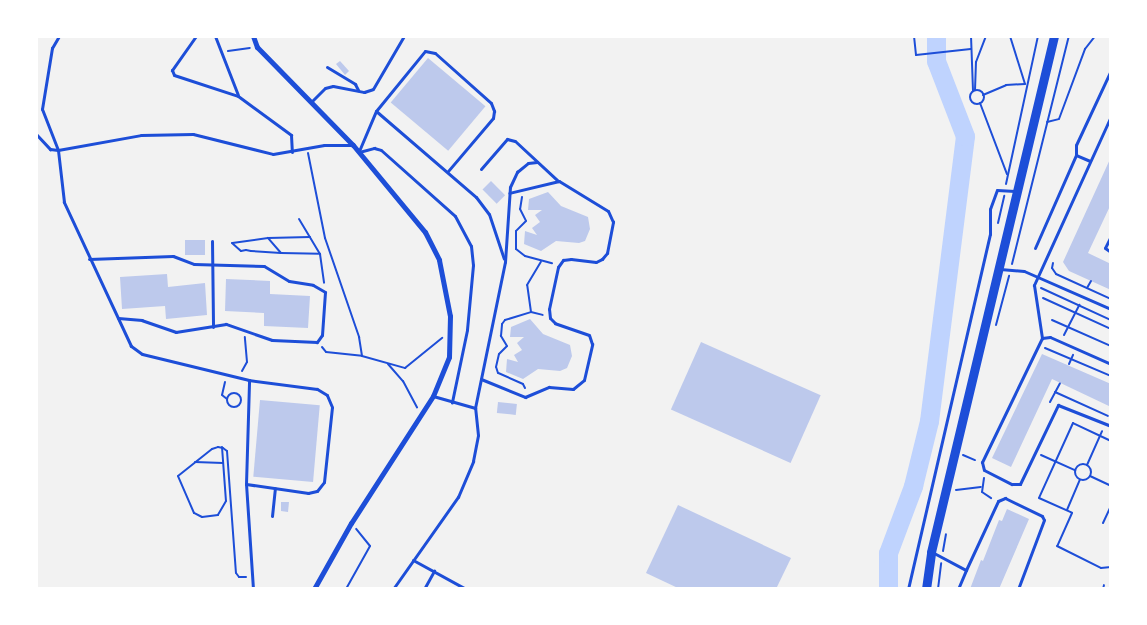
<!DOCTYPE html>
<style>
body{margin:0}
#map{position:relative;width:1147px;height:625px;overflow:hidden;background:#f2f2f2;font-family:"Fira Sans Condensed",sans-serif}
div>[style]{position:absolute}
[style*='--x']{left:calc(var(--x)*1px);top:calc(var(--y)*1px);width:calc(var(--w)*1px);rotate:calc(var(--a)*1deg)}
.river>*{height:19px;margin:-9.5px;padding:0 9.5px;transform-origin:9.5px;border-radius:9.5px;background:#bfd3fe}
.building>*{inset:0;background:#bdc9ec;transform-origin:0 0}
.path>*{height:2px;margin:-1px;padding:0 1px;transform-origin:1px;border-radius:1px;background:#1d4ed8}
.path>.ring{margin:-1px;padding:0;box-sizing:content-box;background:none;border:2px solid #1d4ed8;border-radius:50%}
.service>*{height:3px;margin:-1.5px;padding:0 1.5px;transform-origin:1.5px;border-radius:1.5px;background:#1d4ed8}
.minor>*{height:5px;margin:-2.5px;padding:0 2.5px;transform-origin:2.5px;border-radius:2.5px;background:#1d4ed8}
.primary>*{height:9px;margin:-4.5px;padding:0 4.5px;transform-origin:4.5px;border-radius:4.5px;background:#1d4ed8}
span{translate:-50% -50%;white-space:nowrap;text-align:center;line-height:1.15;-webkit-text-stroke:4px #fff;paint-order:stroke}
.frame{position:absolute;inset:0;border:38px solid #fff;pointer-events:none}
</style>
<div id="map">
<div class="river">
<div style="--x:888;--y:589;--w:36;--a:-90"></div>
<div style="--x:888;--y:553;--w:72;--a:-69.5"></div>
<div style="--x:913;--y:486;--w:67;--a:-76.2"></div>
<div style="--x:929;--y:421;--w:287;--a:-82.8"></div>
<div style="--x:965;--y:136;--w:80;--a:-111.1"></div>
<div style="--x:936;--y:61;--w:25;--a:-90"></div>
</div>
<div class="building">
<div style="left:428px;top:58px;width:75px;height:58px;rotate:40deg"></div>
<div style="clip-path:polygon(340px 61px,349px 71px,345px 75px,336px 64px)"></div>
<div style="clip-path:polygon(1111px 157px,1111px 204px,1088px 253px,1111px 264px,1111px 290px,1069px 271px,1063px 262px)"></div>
<div style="left:491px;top:181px;width:20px;height:12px;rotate:45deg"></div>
<div style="clip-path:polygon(548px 192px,561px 206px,588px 217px,590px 229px,585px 241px,579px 243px,556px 241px,541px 251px,524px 244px,525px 231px,537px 235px,532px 228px,540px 222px,535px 215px,542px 210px,528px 210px,529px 199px)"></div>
<div style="left:205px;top:240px;width:15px;height:20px;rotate:90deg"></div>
<div style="clip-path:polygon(167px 274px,168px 287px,205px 283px,207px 315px,166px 319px,165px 306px,122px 309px,120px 277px)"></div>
<div style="clip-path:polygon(226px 279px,270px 281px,270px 294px,310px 296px,308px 328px,264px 326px,264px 313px,225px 311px)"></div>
<div style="clip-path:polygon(530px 319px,543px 334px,570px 345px,572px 356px,567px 368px,560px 371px,538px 369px,523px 379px,506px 372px,507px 359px,518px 362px,514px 355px,522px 350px,517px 343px,524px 337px,510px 337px,511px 327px)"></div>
<div style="left:701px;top:342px;width:131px;height:74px;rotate:24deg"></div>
<div style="clip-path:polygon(1042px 354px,1111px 384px,1111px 407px,1052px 379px,1011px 467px,992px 458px)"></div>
<div style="left:260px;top:400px;width:60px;height:77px;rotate:5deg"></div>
<div style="left:498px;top:402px;width:19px;height:11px;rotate:6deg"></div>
<div style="clip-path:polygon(281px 502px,289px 502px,288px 512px,281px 511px)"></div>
<div style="clip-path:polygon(678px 505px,791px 558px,776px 589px,680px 589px,646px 573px)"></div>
<div style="clip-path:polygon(1007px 509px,1029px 519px,999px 589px,970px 589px,981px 560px,983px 561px,999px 520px,1002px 521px)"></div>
</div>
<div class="path">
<div style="--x:914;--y:36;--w:19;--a:84"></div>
<div style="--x:916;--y:55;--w:55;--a:-6.2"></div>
<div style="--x:971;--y:36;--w:55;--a:87.9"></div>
<div style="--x:228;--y:51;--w:22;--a:-8"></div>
<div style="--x:975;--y:90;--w:28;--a:-88"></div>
<div style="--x:976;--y:62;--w:28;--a:-69"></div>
<div class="ring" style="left:970px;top:90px;width:12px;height:12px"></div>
<div style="--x:983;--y:95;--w:25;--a:-23"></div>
<div style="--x:1006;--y:85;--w:19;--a:-3"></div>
<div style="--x:1025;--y:84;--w:50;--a:-107.4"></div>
<div style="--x:980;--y:103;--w:76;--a:69.2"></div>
<div style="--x:1047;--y:122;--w:12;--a:-14"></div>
<div style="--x:1059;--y:119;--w:75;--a:-69.6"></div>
<div style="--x:1085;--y:49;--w:16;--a:-52"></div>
<div style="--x:308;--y:153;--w:87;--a:78.7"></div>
<div style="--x:325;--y:238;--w:105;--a:71"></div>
<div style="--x:359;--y:337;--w:19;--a:81"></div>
<div style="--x:1006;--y:184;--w:151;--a:-77.8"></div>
<div style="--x:522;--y:197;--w:12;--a:99"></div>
<div style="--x:520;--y:209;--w:13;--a:63"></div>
<div style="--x:526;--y:221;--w:14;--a:135"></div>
<div style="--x:516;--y:231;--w:18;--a:90"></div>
<div style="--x:516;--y:249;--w:11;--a:38"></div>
<div style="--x:525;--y:256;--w:28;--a:15"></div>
<div style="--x:299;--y:219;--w:41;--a:59"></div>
<div style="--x:998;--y:223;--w:28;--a:-77"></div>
<div style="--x:268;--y:238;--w:42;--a:-1.4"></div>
<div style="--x:281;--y:253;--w:20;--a:-131"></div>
<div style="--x:268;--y:238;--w:36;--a:172"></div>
<div style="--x:232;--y:243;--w:12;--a:42"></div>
<div style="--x:241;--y:251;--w:5;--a:-11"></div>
<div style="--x:246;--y:250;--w:5;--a:11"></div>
<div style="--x:251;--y:251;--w:30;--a:4"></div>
<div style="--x:281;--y:253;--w:39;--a:1"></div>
<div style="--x:320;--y:254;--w:29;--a:82"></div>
<div style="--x:1053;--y:263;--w:5;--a:101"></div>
<div style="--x:1052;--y:268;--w:7;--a:56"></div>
<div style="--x:1056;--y:274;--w:60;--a:24.4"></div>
<div style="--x:1012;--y:264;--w:235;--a:-76"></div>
<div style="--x:1041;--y:288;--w:77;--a:24.6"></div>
<div style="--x:1087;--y:288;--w:8;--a:-60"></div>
<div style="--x:1043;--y:298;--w:75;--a:24.5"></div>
<div style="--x:531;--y:312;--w:27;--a:-98"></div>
<div style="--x:527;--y:285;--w:27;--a:-59"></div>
<div style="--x:1052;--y:320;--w:64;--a:23.8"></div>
<div style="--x:996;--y:325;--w:51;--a:-75.1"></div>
<div style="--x:1064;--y:335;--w:34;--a:-63"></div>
<div style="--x:322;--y:347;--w:6;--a:51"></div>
<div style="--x:326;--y:352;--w:36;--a:6"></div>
<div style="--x:362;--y:356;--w:45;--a:15.6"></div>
<div style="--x:405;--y:368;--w:48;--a:-39"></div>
<div style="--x:1045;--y:348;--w:72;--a:23"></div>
<div style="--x:388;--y:364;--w:23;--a:49"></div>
<div style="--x:403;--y:381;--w:30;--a:62"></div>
<div style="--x:1069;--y:364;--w:10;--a:-66"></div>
<div style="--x:242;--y:371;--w:10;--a:-61"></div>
<div style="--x:247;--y:362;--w:25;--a:-95"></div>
<div style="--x:225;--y:382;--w:13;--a:103"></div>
<div style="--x:222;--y:395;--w:6;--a:39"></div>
<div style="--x:525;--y:388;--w:4;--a:-117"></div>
<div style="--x:523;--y:384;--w:27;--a:-156"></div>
<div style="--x:498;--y:373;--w:6;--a:-108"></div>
<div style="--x:496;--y:367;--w:13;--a:-77"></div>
<div style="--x:499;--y:354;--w:11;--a:-45"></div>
<div style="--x:507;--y:346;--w:12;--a:-121"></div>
<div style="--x:501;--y:336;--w:12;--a:-85"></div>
<div style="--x:502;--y:324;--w:5;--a:-53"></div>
<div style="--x:505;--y:320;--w:27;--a:-17"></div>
<div style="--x:531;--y:312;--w:12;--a:14"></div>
<div style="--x:1055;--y:392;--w:58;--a:24.4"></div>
<div class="ring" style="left:227px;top:393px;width:12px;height:12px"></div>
<div style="--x:1050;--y:402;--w:21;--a:-62"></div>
<div style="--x:1111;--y:441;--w:42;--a:-154.7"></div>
<div style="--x:1073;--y:423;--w:82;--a:114.4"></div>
<div style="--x:1039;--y:498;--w:36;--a:24"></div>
<div style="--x:1072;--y:513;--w:36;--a:114"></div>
<div style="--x:1057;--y:546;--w:49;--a:26.6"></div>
<div style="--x:1101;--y:568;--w:10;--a:-6"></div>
<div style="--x:222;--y:447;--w:54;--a:85.8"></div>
<div style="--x:226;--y:501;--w:16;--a:120"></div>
<div style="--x:218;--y:515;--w:16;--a:173"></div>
<div style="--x:202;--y:517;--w:9;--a:-153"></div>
<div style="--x:194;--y:513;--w:40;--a:-113.4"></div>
<div style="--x:178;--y:476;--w:43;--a:-38.5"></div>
<div style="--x:212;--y:449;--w:6;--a:-18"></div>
<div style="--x:218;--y:447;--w:5;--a:11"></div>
<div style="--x:223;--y:448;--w:5;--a:37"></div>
<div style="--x:227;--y:451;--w:122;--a:85.8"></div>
<div style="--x:236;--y:573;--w:5;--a:53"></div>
<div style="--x:239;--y:577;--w:7;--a:0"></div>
<div style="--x:963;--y:455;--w:13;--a:23"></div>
<div style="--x:1041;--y:455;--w:37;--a:24"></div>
<div style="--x:195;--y:462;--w:28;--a:2"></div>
<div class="ring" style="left:1075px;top:464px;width:14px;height:14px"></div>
<div style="--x:1087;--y:465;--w:37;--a:-66"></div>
<div style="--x:1090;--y:476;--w:23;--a:25"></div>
<div style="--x:984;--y:478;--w:14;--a:98"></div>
<div style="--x:982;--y:492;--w:11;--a:34"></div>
<div style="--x:956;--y:490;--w:25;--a:-7"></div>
<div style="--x:1067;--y:510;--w:33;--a:-67"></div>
<div style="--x:1103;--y:523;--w:19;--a:-65"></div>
<div style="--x:943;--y:551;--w:17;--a:-80"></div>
<div style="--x:346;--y:589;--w:49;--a:-60.8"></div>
<div style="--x:370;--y:546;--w:22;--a:-129"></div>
<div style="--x:938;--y:589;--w:26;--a:-83"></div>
<div style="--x:1103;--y:589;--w:4;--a:-76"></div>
</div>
<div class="service">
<div style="--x:196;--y:36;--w:42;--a:125.2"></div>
<div style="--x:172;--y:70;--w:5;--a:68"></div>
<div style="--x:174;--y:75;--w:67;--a:18.2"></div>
<div style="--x:238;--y:96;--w:66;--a:36.3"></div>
<div style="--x:291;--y:135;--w:17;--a:87"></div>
<div style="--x:215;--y:36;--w:63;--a:68.7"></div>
<div style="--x:327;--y:67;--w:33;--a:31"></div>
<div style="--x:355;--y:84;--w:7;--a:63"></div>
<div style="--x:312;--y:101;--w:18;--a:-45"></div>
<div style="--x:325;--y:88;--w:8;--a:-14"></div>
<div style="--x:333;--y:86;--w:32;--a:11"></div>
<div style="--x:364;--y:92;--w:9;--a:-18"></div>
<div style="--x:373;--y:89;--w:61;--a:-59.7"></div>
<div style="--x:376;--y:111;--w:77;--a:-50.8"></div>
<div style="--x:425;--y:51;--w:10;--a:11"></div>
<div style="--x:435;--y:53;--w:75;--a:41.8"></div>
<div style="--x:491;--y:103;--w:9;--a:69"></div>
<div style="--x:494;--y:111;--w:7;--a:98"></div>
<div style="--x:493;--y:118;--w:70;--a:130.3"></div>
<div style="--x:1111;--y:116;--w:186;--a:114.5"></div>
<div style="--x:1034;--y:285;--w:54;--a:81.4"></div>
<div style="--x:1042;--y:338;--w:8;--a:-7"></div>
<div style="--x:1050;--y:337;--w:67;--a:23.9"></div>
<div style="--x:36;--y:134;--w:21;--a:47"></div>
<div style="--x:50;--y:149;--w:8;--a:7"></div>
<div style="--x:58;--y:150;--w:44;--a:-111.3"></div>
<div style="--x:42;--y:109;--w:62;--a:-80.7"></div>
<div style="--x:52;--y:48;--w:14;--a:-60"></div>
<div style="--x:359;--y:151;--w:43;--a:-67"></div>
<div style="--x:376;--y:111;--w:132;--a:40.7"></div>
<div style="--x:476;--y:197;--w:21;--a:53"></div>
<div style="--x:489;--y:214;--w:47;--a:71.6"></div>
<div style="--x:359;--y:152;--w:16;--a:-15"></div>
<div style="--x:374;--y:148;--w:7;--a:16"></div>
<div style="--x:381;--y:150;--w:99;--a:41.7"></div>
<div style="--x:455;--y:216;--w:34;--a:62"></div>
<div style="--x:471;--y:246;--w:19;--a:84"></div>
<div style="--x:473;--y:265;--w:65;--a:95.3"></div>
<div style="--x:467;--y:330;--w:74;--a:101.8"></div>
<div style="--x:1090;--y:161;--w:15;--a:-157"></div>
<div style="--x:1076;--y:155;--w:10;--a:-90"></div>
<div style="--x:1076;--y:145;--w:83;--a:-65"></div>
<div style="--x:481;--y:169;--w:40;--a:-49"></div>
<div style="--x:507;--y:139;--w:8;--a:14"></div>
<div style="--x:515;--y:141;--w:59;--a:42.9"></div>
<div style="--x:1111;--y:236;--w:13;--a:117"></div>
<div style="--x:1105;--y:248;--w:7;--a:34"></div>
<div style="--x:212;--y:241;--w:86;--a:89.3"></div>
<div style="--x:1035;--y:248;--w:102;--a:-66.2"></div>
<div style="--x:89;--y:259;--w:84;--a:-2"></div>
<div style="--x:173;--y:256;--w:22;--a:21"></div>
<div style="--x:194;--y:264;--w:70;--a:1.6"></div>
<div style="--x:264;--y:266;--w:29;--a:31"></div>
<div style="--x:289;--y:281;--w:24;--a:9"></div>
<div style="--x:313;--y:285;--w:14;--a:30"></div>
<div style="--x:325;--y:292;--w:43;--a:94"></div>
<div style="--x:322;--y:335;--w:9;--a:126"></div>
<div style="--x:317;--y:342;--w:45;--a:-177.5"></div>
<div style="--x:272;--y:340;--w:49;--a:-160.8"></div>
<div style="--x:226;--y:324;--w:51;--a:170.9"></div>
<div style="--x:176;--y:332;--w:36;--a:-161"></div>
<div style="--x:142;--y:320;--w:24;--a:-175"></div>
<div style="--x:1000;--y:269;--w:24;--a:5"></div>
<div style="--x:1024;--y:271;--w:95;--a:23.6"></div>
<div style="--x:1042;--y:338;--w:138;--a:115.8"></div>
<div style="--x:982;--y:462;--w:8;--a:76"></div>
<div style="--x:984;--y:470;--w:31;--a:27"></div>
<div style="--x:1012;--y:484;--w:8;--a:0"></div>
<div style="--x:1020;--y:484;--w:88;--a:-64.3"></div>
<div style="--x:1058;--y:405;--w:57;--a:21.6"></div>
<div style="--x:481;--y:379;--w:48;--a:22.2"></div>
<div style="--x:525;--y:397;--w:26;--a:-23"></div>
<div style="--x:549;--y:387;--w:24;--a:5"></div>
<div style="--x:573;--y:389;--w:14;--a:-39"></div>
<div style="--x:584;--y:380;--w:37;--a:-77"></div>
<div style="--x:592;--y:344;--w:9;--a:-108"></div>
<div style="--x:589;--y:335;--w:36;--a:-161"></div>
<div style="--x:555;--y:323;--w:7;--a:-135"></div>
<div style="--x:550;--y:318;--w:9;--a:-96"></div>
<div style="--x:549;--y:309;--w:43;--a:-77.9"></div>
<div style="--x:558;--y:267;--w:9;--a:-54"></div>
<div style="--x:563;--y:260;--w:8;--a:-7"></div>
<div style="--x:571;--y:259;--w:25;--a:7"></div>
<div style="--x:596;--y:262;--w:7;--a:-27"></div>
<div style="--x:602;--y:259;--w:8;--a:-50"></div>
<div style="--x:607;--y:253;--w:32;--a:-79"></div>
<div style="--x:613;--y:222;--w:12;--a:-114"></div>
<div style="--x:608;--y:211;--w:57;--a:-148.5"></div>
<div style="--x:559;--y:181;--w:51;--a:166.5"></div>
<div style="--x:433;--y:396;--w:44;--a:15.9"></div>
<div style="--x:475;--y:408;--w:149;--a:-78.4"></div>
<div style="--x:505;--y:262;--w:75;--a:-86.2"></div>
<div style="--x:510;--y:187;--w:17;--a:-65"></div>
<div style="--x:517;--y:172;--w:14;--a:-39"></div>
<div style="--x:528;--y:163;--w:9;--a:-6"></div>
<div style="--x:246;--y:484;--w:63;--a:8.3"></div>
<div style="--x:308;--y:493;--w:9;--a:-13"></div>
<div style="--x:317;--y:491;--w:11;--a:-52"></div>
<div style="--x:324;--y:482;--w:75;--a:-83.9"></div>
<div style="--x:332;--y:407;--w:13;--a:-113"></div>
<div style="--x:327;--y:395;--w:12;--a:-149"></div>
<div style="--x:317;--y:389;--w:69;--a:-172.5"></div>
<div style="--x:272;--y:516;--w:28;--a:-84"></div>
<div style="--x:932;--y:552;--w:38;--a:28"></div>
<div style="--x:966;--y:570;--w:76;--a:-65.1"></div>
<div style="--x:998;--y:501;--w:8;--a:-23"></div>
<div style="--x:1005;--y:498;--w:41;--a:25.9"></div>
<div style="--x:1042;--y:516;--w:4;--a:63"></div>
<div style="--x:1044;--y:520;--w:74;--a:110.6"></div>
<div style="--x:413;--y:560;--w:60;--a:28.7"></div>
<div style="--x:253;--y:589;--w:105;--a:-93.8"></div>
<div style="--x:246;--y:484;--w:104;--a:-88.3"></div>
<div style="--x:249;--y:380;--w:110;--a:-166.3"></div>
<div style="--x:142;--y:354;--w:14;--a:-144"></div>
<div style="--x:131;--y:346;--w:159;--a:-115"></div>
<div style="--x:64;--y:202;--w:52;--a:-96.6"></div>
<div style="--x:58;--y:150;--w:84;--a:-10.2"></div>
<div style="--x:141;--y:135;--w:52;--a:-1.1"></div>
<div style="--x:193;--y:134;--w:82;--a:14"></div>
<div style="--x:273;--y:154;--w:52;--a:-10"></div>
<div style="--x:324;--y:145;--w:27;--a:0"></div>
<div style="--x:393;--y:589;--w:113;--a:-54.8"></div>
<div style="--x:458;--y:497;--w:39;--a:-67"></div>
<div style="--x:473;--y:461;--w:26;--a:-79"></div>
<div style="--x:478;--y:435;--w:27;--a:-96"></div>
<div style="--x:424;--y:589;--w:21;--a:-61"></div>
<div style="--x:908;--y:589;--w:364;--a:-77"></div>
<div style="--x:990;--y:234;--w:25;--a:-90"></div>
<div style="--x:990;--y:209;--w:20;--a:-70"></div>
<div style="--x:997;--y:190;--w:18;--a:3"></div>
<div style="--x:958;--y:589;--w:21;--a:-67"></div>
</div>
<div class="minor">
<div style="--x:253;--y:36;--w:12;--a:70"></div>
<div style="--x:257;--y:47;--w:137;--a:45.6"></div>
<div style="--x:353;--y:145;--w:113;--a:50.4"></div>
<div style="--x:425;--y:232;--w:31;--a:63"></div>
<div style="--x:439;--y:260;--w:57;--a:78.9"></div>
<div style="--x:450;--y:316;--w:41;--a:91.4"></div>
<div style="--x:449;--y:357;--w:42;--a:112.3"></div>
<div style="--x:433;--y:396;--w:151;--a:122.8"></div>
<div style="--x:351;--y:523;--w:76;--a:119.3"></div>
</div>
<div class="primary">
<div style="--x:926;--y:589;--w:37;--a:-82"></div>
<div style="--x:931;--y:552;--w:530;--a:-76.59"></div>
</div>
<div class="frame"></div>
</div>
